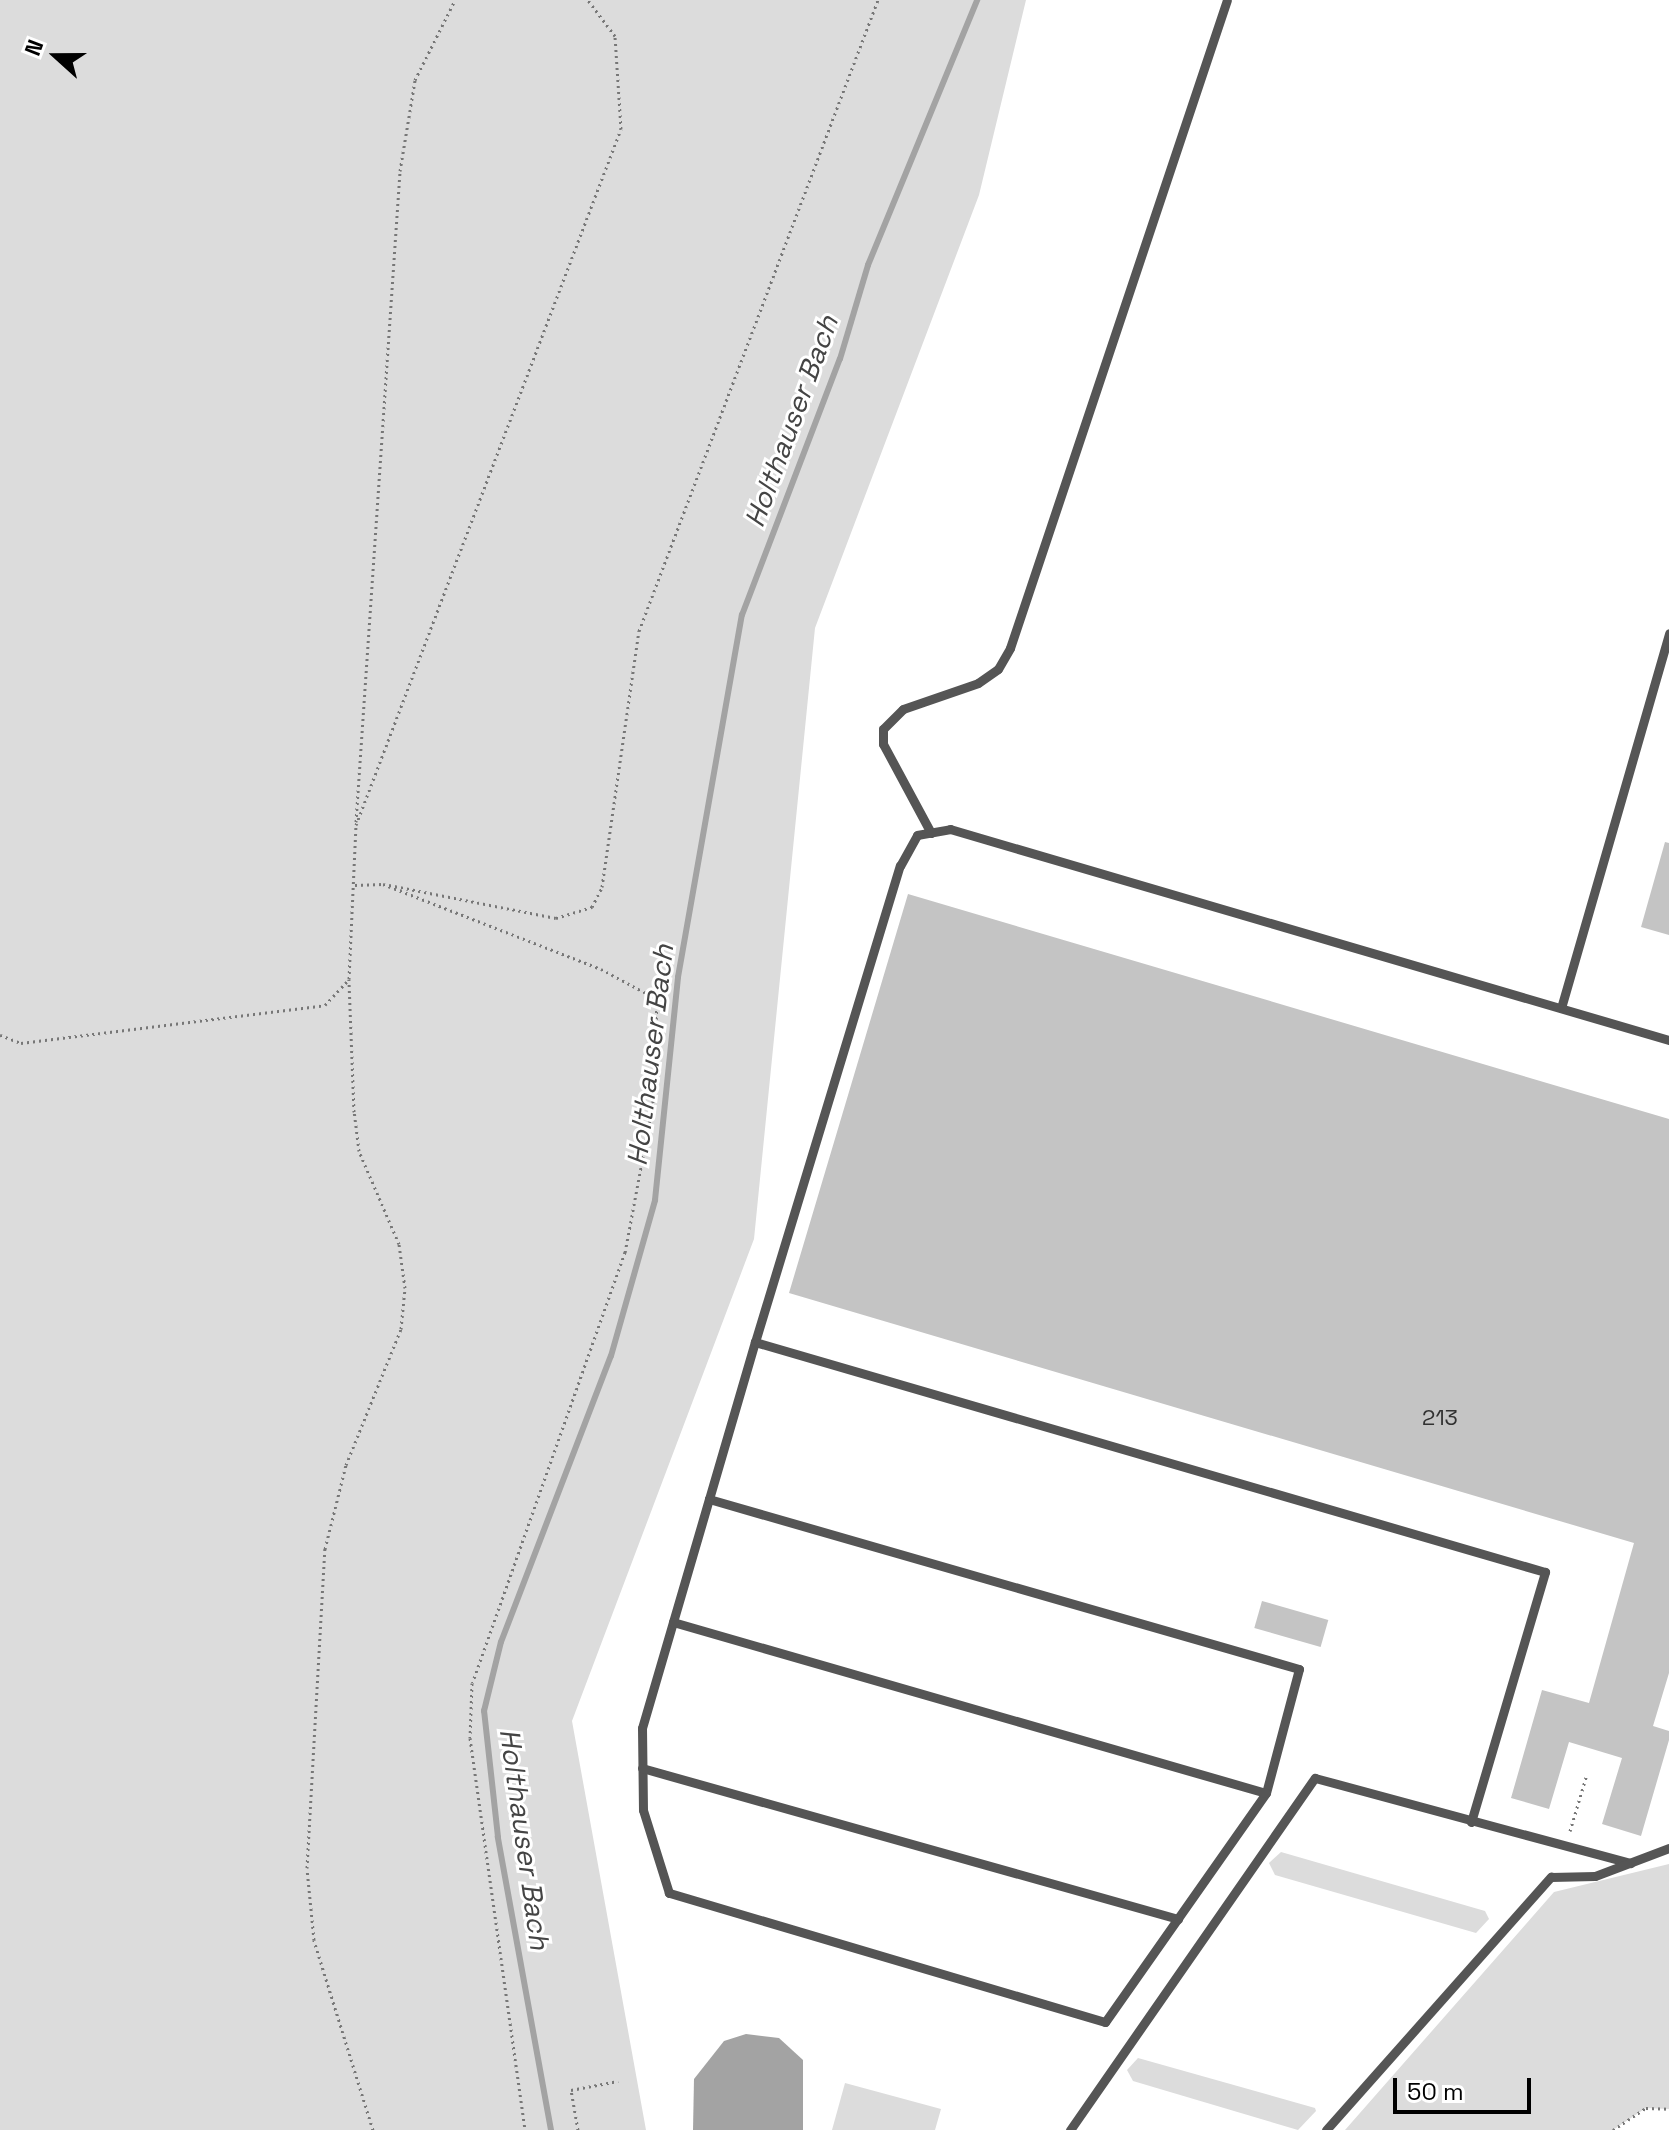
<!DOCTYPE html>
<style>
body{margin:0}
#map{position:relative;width:1669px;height:2130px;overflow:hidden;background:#fff;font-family:"Space Grotesk",sans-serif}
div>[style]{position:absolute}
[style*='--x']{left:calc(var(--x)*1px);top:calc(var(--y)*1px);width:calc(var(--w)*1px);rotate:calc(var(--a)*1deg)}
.green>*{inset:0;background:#dcdcdc}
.water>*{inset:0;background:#a3a3a3}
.stream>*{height:6px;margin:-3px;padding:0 3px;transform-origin:3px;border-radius:3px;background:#a3a3a3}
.building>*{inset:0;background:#c4c4c4;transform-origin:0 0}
.path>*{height:3px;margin-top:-1.5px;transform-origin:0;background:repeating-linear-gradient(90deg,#777 0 2px,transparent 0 6px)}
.service>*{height:9px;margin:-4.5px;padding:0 4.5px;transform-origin:4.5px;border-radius:4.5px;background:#555}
span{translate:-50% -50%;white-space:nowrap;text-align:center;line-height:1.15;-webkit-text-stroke:6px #fff;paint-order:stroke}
.number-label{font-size:22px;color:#313131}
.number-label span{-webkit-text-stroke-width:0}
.water-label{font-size:28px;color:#444;font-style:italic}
.north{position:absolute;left:16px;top:16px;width:80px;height:80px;-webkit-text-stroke:6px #fff;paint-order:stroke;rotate:291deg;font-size:22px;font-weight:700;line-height:32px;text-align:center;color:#000}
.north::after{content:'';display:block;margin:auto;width:28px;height:36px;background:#000;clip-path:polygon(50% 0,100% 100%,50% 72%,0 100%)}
.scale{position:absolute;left:1393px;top:2078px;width:138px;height:36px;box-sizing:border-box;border:4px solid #000;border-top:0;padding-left:10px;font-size:24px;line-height:28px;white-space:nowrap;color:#000;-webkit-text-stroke:6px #fff;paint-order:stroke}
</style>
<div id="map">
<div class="green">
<div style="clip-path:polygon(0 0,1026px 0,979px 195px,815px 628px,754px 1239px,572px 1721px,646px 2130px,0 2130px)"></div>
<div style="clip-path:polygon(1281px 1852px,1485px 1911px,1489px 1919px,1476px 1933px,1275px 1875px,1269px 1863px)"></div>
<div style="clip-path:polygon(1669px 1864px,1669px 2109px,1646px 2108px,1613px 2130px,1345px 2130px,1554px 1892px)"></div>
<div style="clip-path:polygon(1138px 2058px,1315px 2108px,1316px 2111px,1298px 2130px,1133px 2081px,1127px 2070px)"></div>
<div style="clip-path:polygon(845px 2083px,941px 2109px,935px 2130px,832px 2130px)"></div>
</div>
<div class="water">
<div style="clip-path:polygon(746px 2034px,779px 2038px,803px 2060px,803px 2130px,693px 2130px,694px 2079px,724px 2041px)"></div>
</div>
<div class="stream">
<div style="--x:551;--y:2130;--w:298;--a:-100.3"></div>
<div style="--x:498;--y:1837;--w:127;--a:-96.3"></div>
<div style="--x:484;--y:1711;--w:71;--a:-76.2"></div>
<div style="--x:501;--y:1642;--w:306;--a:-69"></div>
<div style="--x:611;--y:1356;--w:162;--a:-74.2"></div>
<div style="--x:655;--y:1200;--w:224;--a:-84.1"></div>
<div style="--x:678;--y:977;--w:368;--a:-80"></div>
<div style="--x:742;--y:615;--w:274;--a:-69.1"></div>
<div style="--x:840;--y:359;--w:98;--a:-73.4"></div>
<div style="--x:868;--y:265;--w:287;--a:-67.6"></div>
</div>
<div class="building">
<div style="clip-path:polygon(1665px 842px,1669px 843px,1669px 935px,1641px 927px)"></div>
<div style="clip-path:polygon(908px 894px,1669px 1119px,1669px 1673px,1653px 1726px,1669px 1731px,1669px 1740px,1641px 1836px,1602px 1824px,1622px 1758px,1569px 1742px,1549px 1809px,1511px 1798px,1542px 1690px,1589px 1703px,1634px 1543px,789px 1293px)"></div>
<div style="left:1262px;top:1601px;width:69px;height:28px;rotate:16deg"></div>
</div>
<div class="path">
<div style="--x:356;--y:822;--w:652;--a:-86.13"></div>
<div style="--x:400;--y:171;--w:92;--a:-80.6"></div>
<div style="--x:415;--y:80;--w:89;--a:-63.4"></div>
<div style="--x:355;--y:885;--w:28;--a:-2"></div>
<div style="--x:383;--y:884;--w:234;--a:21.3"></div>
<div style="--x:601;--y:969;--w:64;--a:28.2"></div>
<div style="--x:657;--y:999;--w:104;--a:92.2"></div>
<div style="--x:653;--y:1103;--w:152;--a:100.6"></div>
<div style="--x:625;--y:1252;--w:457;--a:109.5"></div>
<div style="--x:472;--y:1683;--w:55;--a:92.1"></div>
<div style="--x:470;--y:1738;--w:396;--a:82"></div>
<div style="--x:389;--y:885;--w:170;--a:11.2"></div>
<div style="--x:556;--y:918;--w:38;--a:-17"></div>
<div style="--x:592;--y:907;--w:22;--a:-63"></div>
<div style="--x:602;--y:887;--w:259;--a:-81.8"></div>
<div style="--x:639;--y:631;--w:675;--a:-69.26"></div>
<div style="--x:0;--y:1035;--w:22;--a:21"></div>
<div style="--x:21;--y:1043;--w:306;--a:-7.1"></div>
<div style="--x:325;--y:1005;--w:35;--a:-47"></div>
<div style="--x:1570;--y:1831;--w:59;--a:-73.4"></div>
<div style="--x:373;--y:2130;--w:199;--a:-107.3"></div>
<div style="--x:314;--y:1940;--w:72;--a:-95.6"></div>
<div style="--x:307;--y:1868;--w:320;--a:-86.8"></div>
<div style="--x:325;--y:1549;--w:87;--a:-76"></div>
<div style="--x:346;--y:1465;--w:147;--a:-68"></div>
<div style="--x:401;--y:1329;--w:41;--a:-84.4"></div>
<div style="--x:405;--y:1288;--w:44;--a:-97.8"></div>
<div style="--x:399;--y:1244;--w:101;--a:-113.3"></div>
<div style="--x:359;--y:1151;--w:39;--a:-97"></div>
<div style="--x:354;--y:1112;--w:133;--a:-92.2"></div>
<div style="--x:349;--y:979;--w:154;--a:-87.4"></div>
<div style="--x:356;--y:825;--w:745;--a:-69.16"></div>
<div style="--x:621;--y:129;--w:93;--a:-93.7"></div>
<div style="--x:615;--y:36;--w:45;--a:-126.9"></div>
<div style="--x:578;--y:2130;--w:41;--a:-99.9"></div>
<div style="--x:571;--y:2090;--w:48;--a:-10.8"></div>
<div style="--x:1613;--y:2130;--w:40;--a:-34"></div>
<div style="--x:1646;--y:2108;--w:23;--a:2"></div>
</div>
<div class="service">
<div style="--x:931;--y:833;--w:101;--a:-118.3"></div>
<div style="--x:883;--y:744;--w:15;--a:-90"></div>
<div style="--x:883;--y:729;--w:28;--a:-45"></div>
<div style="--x:903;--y:709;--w:79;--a:-19.1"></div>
<div style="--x:978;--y:683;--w:24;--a:-35"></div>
<div style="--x:998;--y:669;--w:24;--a:-60"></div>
<div style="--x:1010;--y:648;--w:683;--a:-71.49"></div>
<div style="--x:1561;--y:1008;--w:390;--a:-73.9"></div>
<div style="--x:709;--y:1499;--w:614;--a:16.07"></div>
<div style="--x:1299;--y:1669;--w:128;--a:104.9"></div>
<div style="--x:1266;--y:1793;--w:280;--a:125.1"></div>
<div style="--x:1105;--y:2022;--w:455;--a:-163.5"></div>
<div style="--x:669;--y:1893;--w:87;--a:-107.4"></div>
<div style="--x:643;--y:1810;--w:82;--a:-90.7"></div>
<div style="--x:642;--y:1728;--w:239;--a:-73.7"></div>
<div style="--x:709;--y:1499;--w:164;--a:-73.7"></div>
<div style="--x:673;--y:1622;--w:617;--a:16.09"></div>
<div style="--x:642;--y:1768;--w:557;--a:15.73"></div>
<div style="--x:1471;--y:1822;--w:261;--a:-73.5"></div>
<div style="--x:1545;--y:1572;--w:823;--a:-163.77"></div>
<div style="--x:755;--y:1342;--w:498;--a:-73.1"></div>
<div style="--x:900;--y:866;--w:35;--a:-61"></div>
<div style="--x:917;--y:835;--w:34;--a:-10"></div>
<div style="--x:950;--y:829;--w:749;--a:16.36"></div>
<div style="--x:1070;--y:2130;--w:429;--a:-55.2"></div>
<div style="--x:1315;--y:1778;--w:327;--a:15.1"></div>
<div style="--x:1326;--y:2130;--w:339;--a:-48.4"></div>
<div style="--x:1551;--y:1877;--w:44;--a:-1.3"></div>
<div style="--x:1595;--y:1876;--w:79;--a:-20.7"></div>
</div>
<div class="number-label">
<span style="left:1440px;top:1418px">213</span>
</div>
<div class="water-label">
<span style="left:791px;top:421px;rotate:-70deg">Holthauser Bach</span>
<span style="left:650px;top:1055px;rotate:-83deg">Holthauser Bach</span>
<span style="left:525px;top:1839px;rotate:82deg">Holthauser Bach</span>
</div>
<div class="north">N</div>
<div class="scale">50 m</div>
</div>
